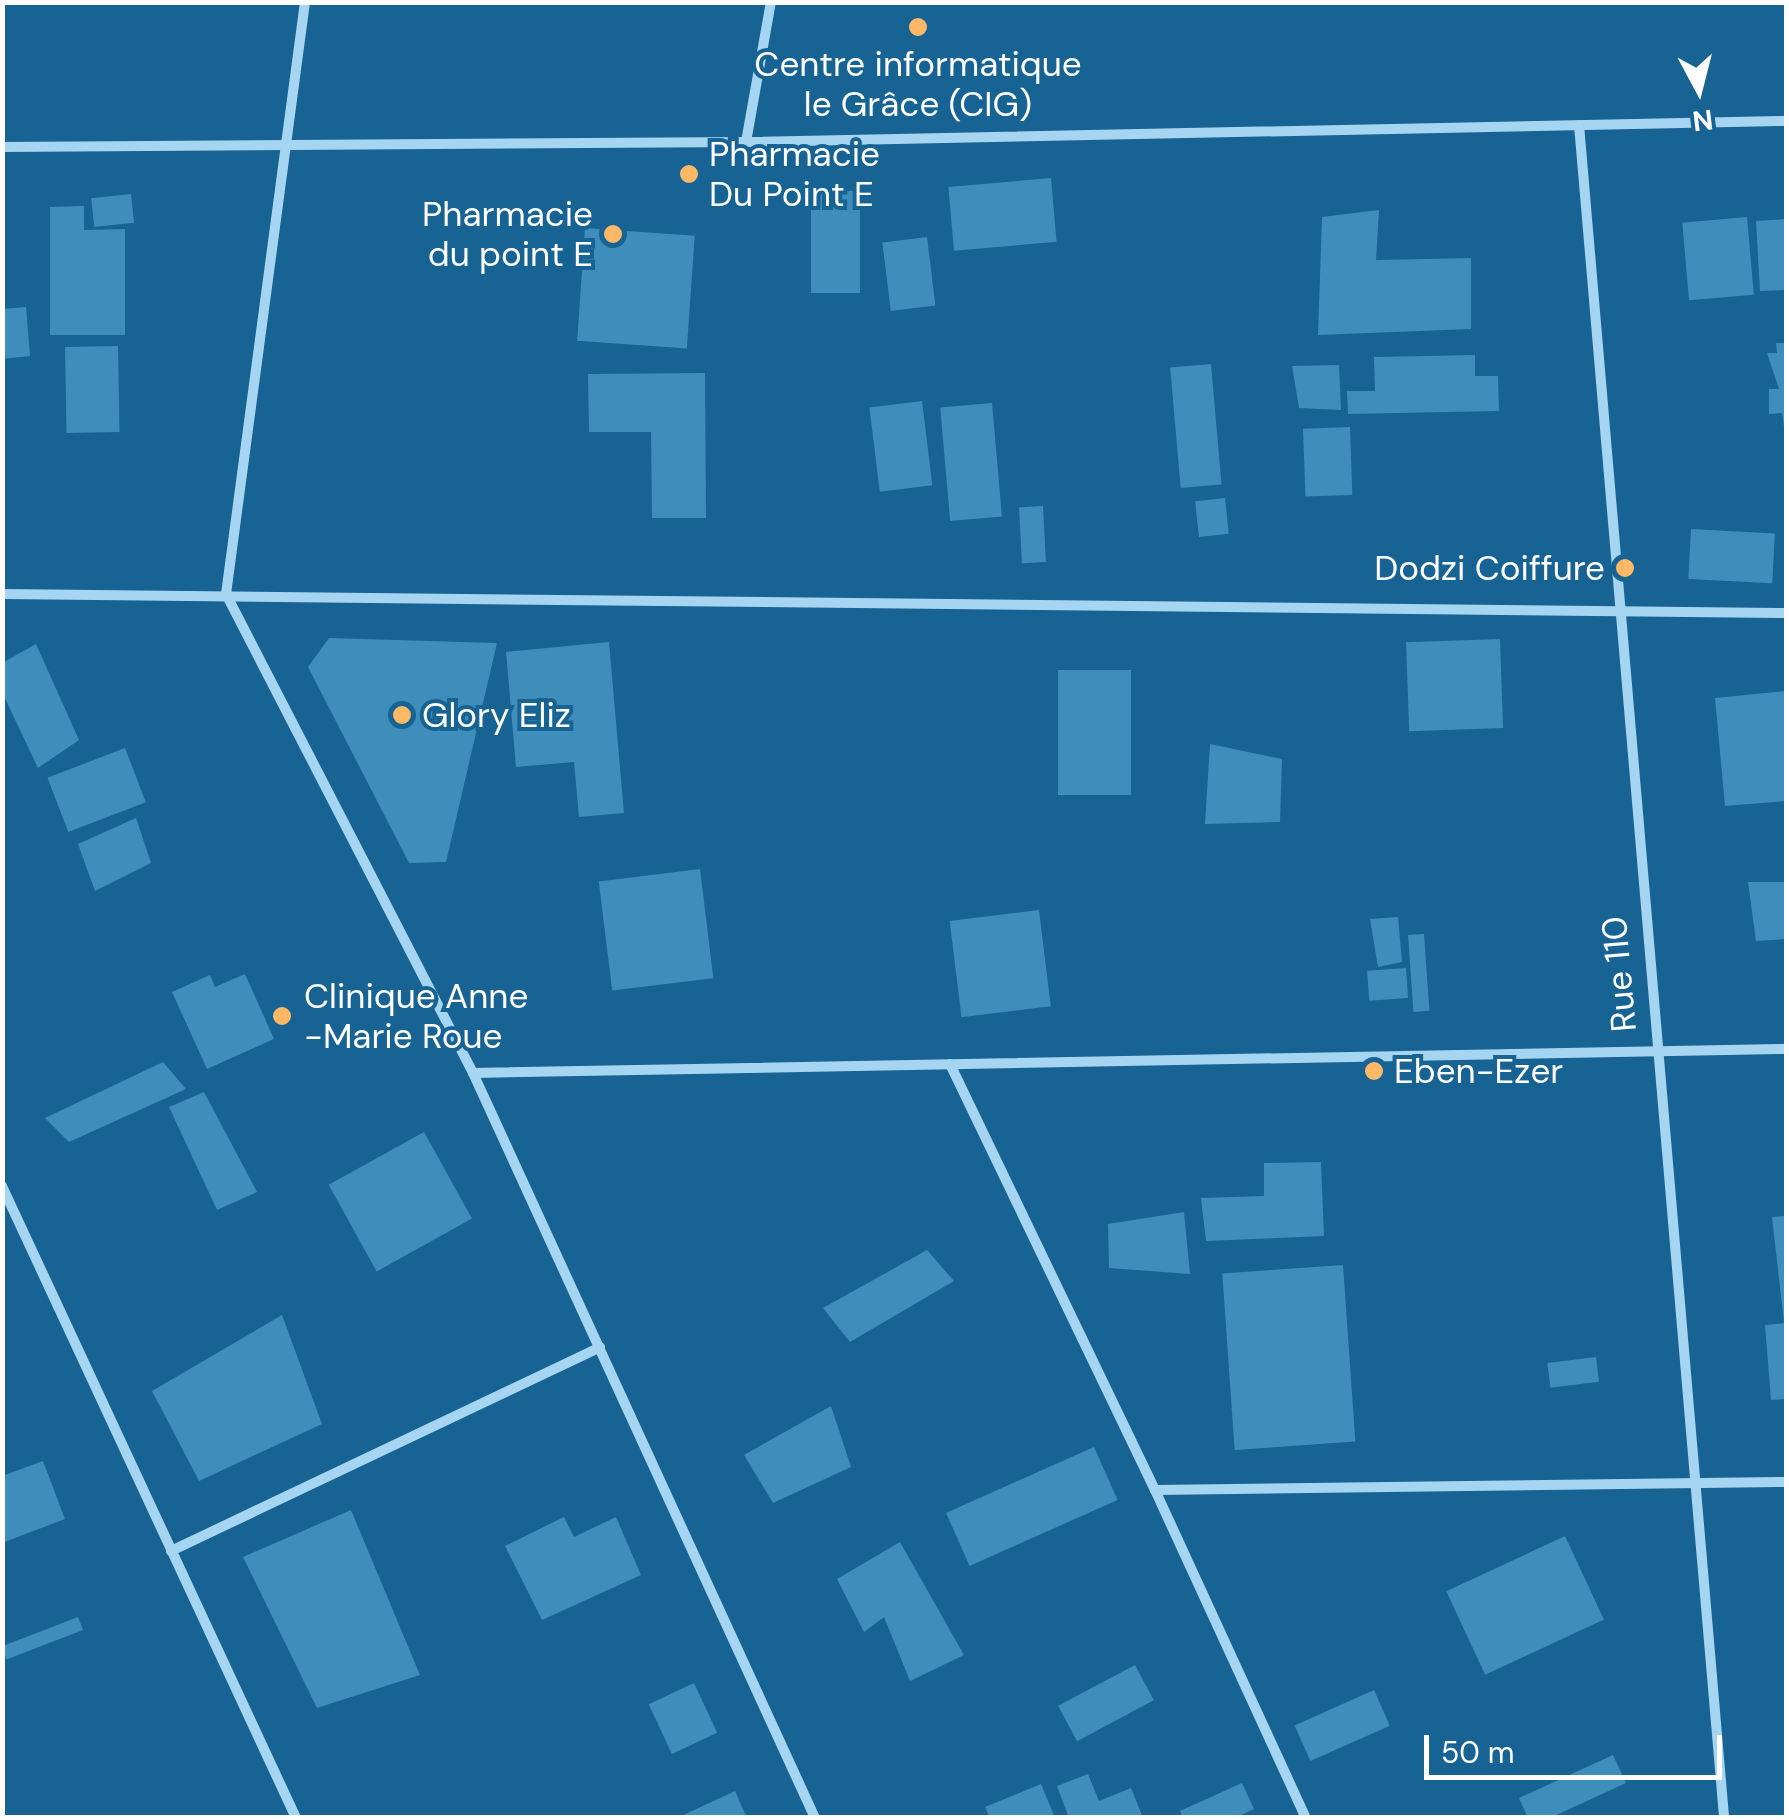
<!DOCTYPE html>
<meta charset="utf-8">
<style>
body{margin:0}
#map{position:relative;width:1789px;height:1820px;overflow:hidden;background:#176393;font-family:"DM Sans",sans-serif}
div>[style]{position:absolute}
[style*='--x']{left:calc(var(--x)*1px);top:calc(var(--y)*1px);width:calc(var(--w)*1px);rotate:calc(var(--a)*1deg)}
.building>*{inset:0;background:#3f8dbb;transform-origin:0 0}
.street>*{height:10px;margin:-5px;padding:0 5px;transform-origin:5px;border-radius:5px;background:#a6d5f1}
.dots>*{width:28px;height:28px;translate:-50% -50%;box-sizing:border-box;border:5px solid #176393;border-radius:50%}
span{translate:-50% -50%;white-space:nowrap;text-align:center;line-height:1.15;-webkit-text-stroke:8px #176393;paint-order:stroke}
.poi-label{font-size:35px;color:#fff}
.left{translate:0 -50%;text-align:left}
.right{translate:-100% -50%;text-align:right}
.street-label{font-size:35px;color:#fff}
.frame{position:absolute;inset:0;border:5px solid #fff;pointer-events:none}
.north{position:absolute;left:1649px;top:40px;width:100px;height:100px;-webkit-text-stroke:8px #176393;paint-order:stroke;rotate:173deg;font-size:28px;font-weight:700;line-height:40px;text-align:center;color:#fff}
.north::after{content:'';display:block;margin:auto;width:35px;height:45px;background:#fff;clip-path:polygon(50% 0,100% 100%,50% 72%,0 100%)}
.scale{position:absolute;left:1424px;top:1735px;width:298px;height:45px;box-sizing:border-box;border:5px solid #fff;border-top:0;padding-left:12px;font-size:30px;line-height:35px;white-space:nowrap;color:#fff;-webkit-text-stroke:8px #176393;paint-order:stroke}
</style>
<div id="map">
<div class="building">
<div style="left:1051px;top:178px;width:64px;height:103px;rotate:85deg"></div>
<div style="left:811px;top:191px;width:49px;height:102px"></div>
<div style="left:131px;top:194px;width:29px;height:40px;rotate:84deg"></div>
<div style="clip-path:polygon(84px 206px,84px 230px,125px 229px,125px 335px,50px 335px,50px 207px)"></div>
<div style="clip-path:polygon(1379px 210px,1376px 260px,1471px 258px,1471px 329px,1318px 335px,1322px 217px)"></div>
<div style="left:1747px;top:217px;width:78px;height:65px;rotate:85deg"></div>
<div style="clip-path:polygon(1786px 219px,1786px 290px,1760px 291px,1756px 221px)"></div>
<div style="left:585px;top:228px;width:110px;height:113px;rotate:4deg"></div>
<div style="left:927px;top:237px;width:69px;height:45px;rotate:83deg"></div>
<div style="clip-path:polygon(26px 307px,30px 356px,2px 359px,2px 309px)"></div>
<div style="clip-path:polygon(1776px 343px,1786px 343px,1786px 440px,1782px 413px,1769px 414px,1769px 389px,1779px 389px,1767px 353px,1777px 353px)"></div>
<div style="left:118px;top:346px;width:86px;height:53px;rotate:89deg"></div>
<div style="clip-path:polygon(1475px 355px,1475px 376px,1498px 376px,1499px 411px,1348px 414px,1347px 391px,1375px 391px,1374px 357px)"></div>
<div style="left:1211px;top:364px;width:121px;height:41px;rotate:85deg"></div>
<div style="clip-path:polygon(1339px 365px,1341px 410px,1299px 408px,1292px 366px)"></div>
<div style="clip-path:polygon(705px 373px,706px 518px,652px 518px,651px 432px,589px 432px,588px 374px)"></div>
<div style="left:922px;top:401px;width:85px;height:53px;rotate:83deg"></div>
<div style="left:992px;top:403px;width:114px;height:52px;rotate:85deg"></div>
<div style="left:1350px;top:427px;width:68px;height:47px;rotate:88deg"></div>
<div style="left:1225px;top:498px;width:36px;height:30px;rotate:84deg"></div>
<div style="left:1043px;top:506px;width:56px;height:24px;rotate:87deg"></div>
<div style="left:1691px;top:529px;width:84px;height:50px;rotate:3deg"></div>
<div style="clip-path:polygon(329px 638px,497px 643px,446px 862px,409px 863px,308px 667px)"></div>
<div style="left:1500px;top:639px;width:89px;height:94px;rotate:88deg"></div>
<div style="clip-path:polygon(609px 642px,624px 813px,579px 817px,574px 762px,516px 767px,506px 652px)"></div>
<div style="clip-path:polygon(36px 644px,79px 740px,38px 768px,2px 692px,2px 663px)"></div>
<div style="left:1058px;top:670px;width:73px;height:125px"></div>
<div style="clip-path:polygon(1786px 691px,1786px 801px,1725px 806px,1715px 698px)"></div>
<div style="clip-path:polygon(1210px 744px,1282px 759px,1280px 822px,1205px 824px)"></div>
<div style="left:125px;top:748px;width:58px;height:83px;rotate:69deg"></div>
<div style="clip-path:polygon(136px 818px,151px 863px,95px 891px,78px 844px)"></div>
<div style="left:700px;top:869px;width:110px;height:102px;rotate:83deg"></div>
<div style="clip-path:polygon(1748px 882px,1786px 882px,1786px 939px,1756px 941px)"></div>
<div style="left:1039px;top:910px;width:97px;height:90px;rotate:83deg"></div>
<div style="clip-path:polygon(1398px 917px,1402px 962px,1378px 967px,1370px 919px)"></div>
<div style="left:1424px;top:934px;width:77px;height:16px;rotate:86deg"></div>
<div style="left:1406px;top:968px;width:30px;height:39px;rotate:86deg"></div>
<div style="clip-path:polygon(245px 974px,274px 1039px,207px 1069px,172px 992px,210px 975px,215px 987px)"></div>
<div style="clip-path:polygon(163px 1062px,186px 1089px,69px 1142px,45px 1118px)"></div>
<div style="clip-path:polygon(204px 1092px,257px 1192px,217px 1210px,169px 1107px)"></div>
<div style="left:424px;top:1132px;width:99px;height:109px;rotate:61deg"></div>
<div style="clip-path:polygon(1321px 1162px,1324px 1236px,1206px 1241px,1201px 1198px,1264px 1196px,1264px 1163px)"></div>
<div style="clip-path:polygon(1184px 1212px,1190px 1274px,1109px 1268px,1108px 1224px)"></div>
<div style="clip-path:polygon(1786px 1216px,1786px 1322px,1784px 1323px,1772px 1217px)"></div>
<div style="clip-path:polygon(927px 1250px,954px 1281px,850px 1342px,823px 1308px)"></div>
<div style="left:1343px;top:1265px;width:177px;height:121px;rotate:86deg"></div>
<div style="clip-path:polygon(282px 1315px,322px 1424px,199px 1481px,152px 1391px)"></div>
<div style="clip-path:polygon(1786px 1323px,1786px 1399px,1771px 1400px,1765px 1325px)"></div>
<div style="left:1596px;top:1357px;width:25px;height:49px;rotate:83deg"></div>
<div style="clip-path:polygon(831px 1406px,851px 1467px,773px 1503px,744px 1455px)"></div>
<div style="left:1094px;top:1447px;width:58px;height:162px;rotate:66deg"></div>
<div style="clip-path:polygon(43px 1461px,65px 1519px,2px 1543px,2px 1476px)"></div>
<div style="clip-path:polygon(351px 1510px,420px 1675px,317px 1708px,243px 1557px)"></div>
<div style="clip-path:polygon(564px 1517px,574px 1537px,616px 1517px,641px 1575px,542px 1620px,505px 1546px)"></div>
<div style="left:1565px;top:1536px;width:92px;height:131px;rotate:65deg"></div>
<div style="clip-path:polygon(900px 1542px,964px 1655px,910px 1681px,884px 1617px,864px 1632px,837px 1579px)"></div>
<div style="left:78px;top:1617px;width:14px;height:82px;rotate:69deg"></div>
<div style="left:1135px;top:1665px;width:40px;height:87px;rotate:62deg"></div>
<div style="left:694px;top:1683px;width:55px;height:50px;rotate:65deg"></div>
<div style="left:1374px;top:1690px;width:39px;height:87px;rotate:66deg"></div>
<div style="clip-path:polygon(1613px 1755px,1626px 1783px,1550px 1818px,1528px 1818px,1519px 1798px)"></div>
<div style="clip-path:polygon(1088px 1774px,1099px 1801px,1131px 1788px,1143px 1818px,1069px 1818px,1057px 1786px)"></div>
<div style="clip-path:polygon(1242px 1783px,1254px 1809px,1235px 1818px,1183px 1818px,1180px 1811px)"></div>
<div style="clip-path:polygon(1041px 1784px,1055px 1818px,990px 1818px,985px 1807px)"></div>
<div style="clip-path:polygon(735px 1791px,747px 1818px,677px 1818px)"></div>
</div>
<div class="street">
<div style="--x:305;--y:2;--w:597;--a:97.6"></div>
<div style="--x:226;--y:594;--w:539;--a:62.72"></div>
<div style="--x:473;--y:1073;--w:1313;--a:-1.05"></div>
<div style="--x:1579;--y:125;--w:1699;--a:85.1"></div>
<div style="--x:746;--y:142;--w:142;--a:-79.9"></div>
<div style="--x:2;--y:147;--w:744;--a:-0.39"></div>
<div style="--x:746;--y:142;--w:1040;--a:-1.16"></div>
<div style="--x:2;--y:594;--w:1784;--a:0.61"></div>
<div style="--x:950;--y:1064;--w:473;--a:64.3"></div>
<div style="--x:1155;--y:1490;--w:631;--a:-0.73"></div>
<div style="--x:473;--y:1073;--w:820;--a:65.34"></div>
<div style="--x:2;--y:1186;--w:697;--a:65.05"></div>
<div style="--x:1155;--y:1490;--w:361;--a:65.3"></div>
<div style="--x:171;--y:1551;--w:475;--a:-25.4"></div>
</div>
<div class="dots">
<div style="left:918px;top:27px;background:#ffb866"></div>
<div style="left:689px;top:174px;background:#ffb866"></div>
<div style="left:613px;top:234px;background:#ffb866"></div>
<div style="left:1625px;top:568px;background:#ffb866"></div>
<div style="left:402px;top:715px;background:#ffb866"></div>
<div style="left:282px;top:1016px;background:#ffb866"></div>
<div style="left:1374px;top:1071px;background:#ffb866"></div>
</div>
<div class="poi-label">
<span style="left:918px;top:84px">Centre informatique<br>le Grâce (CIG)</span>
<span class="left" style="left:709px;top:174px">Pharmacie<br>Du Point E</span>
<span class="right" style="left:593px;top:234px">Pharmacie<br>du point E</span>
<span class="right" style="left:1605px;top:568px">Dodzi Coiffure</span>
<span class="left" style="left:422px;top:715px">Glory Eliz</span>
<span class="left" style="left:304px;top:1016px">Clinique Anne<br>-Marie Roue</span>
<span class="left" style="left:1394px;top:1071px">Eben-Ezer</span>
</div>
<div class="street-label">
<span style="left:1619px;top:974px;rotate:-95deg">Rue 110</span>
</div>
<div class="frame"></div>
<div class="north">N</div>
<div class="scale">50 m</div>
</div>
